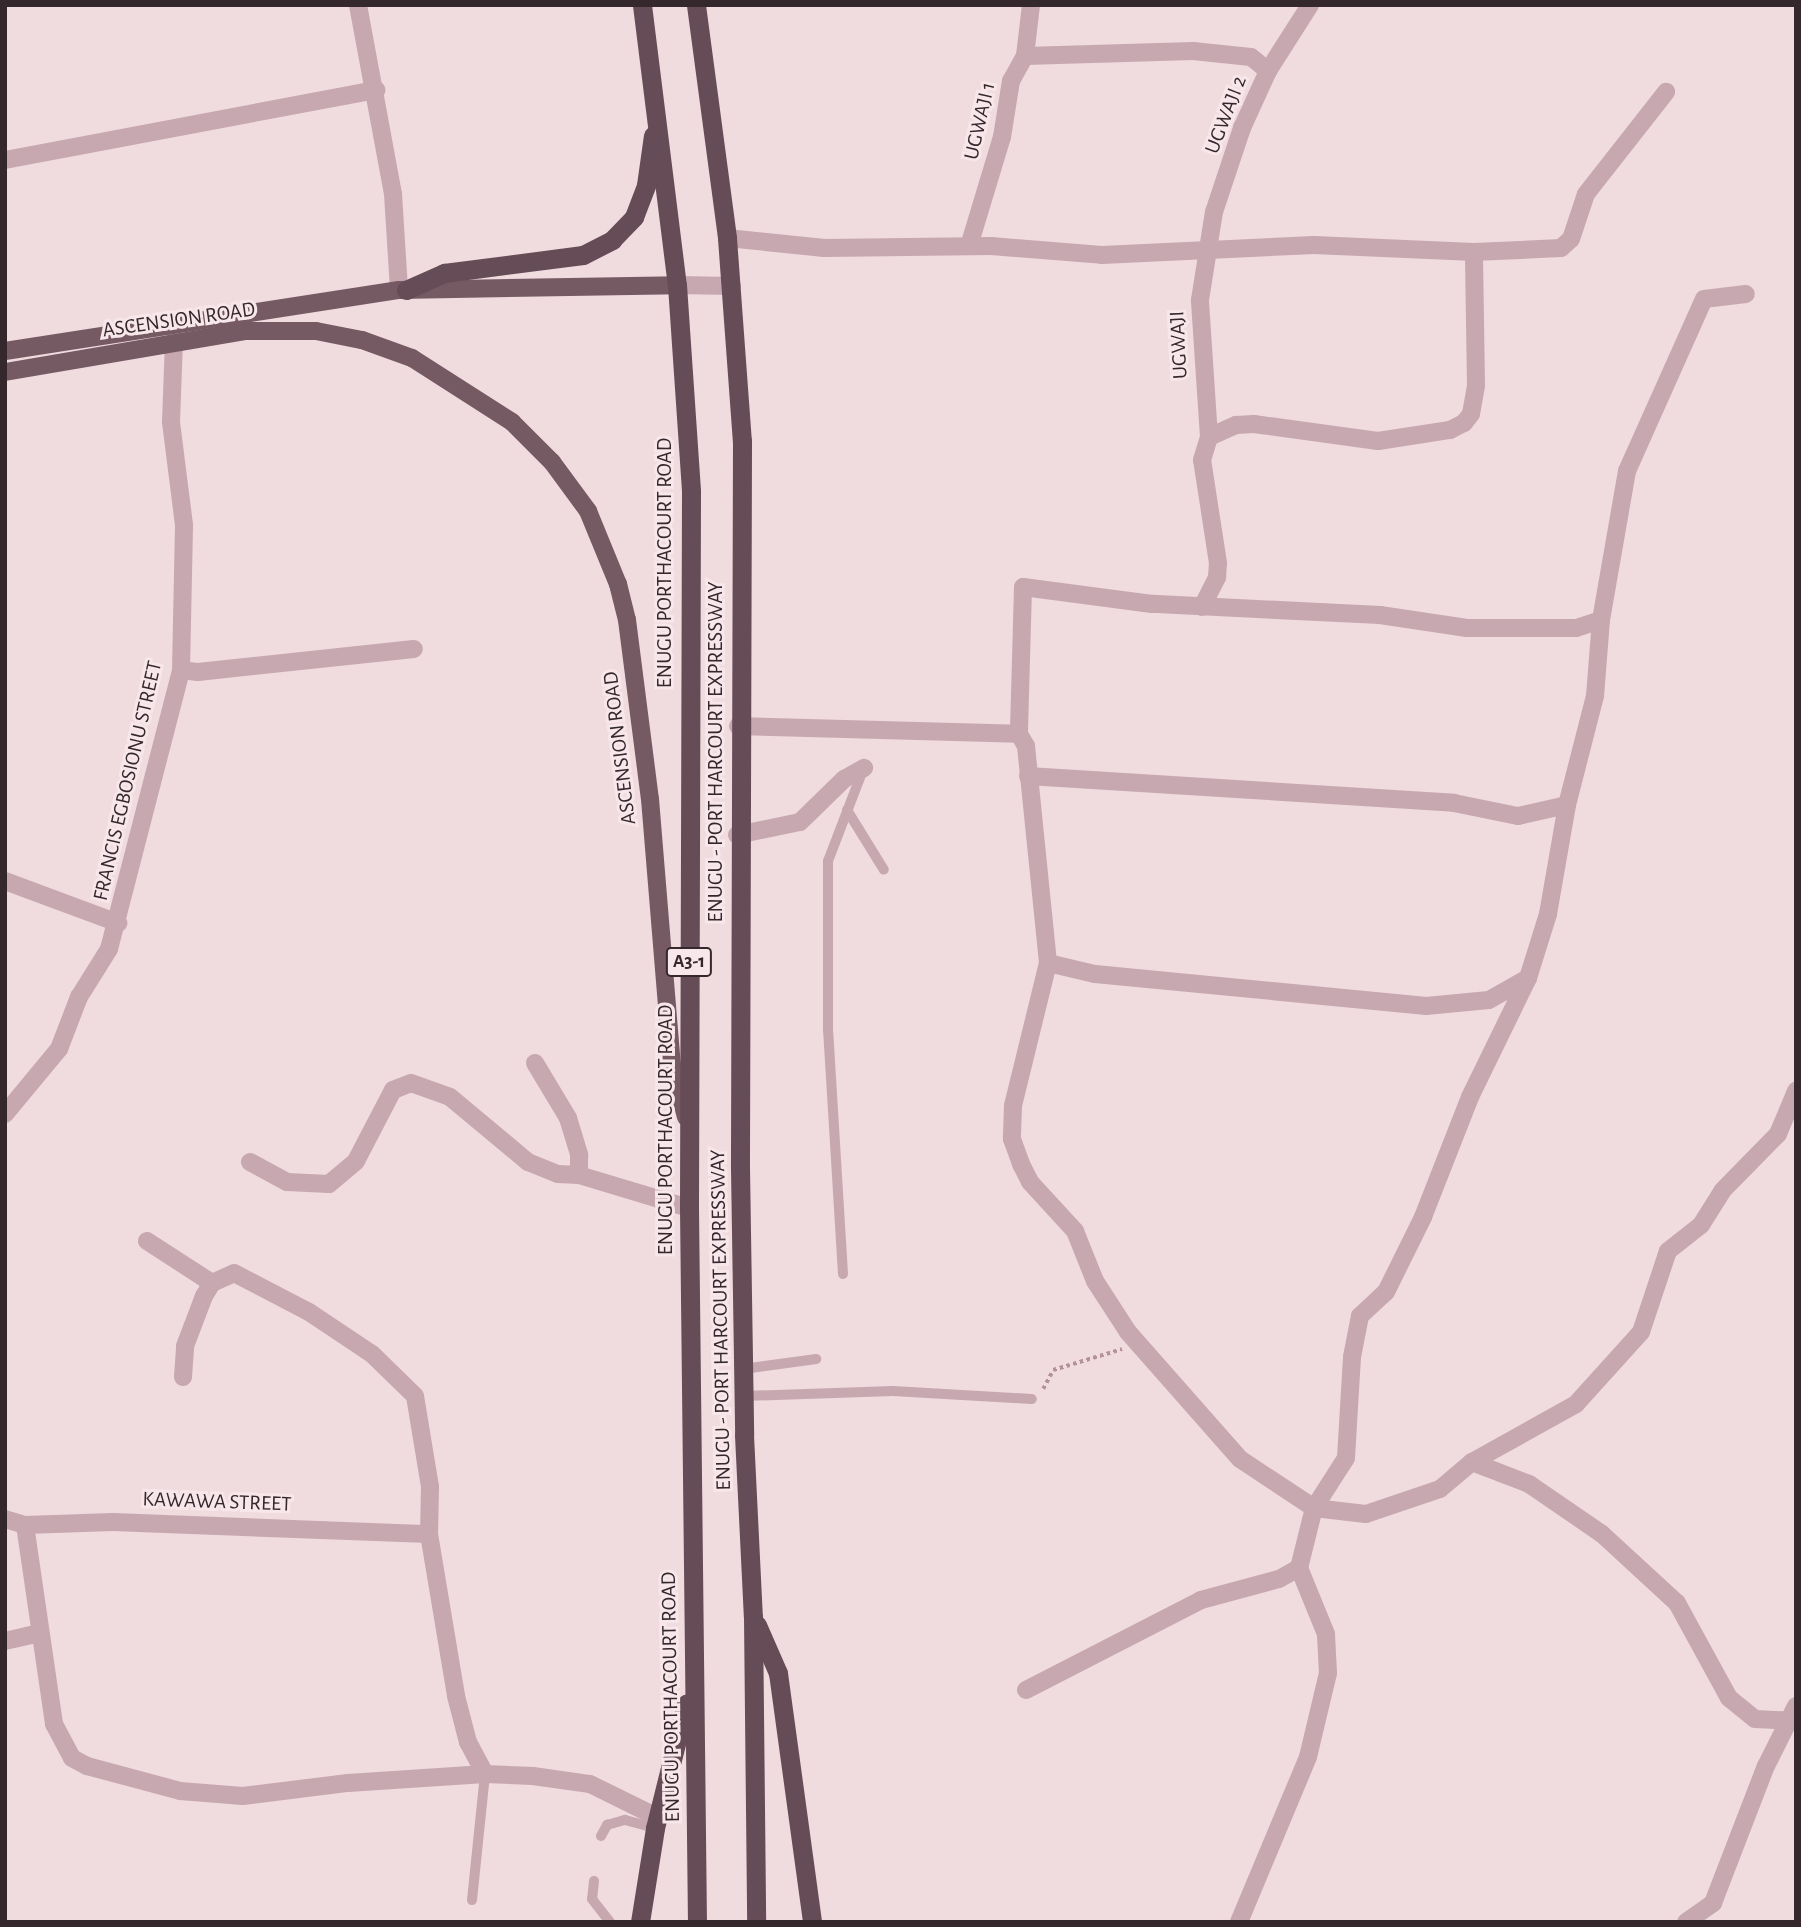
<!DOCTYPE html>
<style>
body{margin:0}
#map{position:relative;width:1801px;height:1927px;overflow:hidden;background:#f0dbdf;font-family:"Alegreya Sans",sans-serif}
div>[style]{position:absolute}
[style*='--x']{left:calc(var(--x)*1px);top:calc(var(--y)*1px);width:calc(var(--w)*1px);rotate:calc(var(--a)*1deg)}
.path>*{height:3.5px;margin-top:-1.75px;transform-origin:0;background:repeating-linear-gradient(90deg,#b3929b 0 3.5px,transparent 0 7px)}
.service>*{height:10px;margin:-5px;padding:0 5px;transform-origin:5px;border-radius:5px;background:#c7a8b0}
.minor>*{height:18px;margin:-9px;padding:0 9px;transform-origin:9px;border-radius:9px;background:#c7a8b0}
.tertiary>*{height:18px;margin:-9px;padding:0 9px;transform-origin:9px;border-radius:9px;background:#c7a8b0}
.primary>*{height:18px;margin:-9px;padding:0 9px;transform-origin:9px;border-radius:9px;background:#755a64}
.trunk>*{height:19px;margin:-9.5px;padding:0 9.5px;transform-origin:9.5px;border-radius:9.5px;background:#654c56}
span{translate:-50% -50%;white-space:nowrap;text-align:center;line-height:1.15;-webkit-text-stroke:6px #f8e7ea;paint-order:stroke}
.shield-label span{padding:2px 5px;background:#f8e7ea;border:2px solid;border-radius:5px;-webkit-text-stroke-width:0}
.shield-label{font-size:19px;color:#34282d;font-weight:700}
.street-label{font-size:21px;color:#34282d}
.frame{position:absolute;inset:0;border:7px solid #34282d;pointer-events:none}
</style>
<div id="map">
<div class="path">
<div style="--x:1043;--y:1389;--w:21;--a:-62"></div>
<div style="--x:1053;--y:1370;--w:72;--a:-16.9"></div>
</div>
<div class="service">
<div style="--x:847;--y:810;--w:70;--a:58.3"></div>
<div style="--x:843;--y:1274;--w:243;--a:-93.5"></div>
<div style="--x:828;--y:1031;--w:170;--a:-90"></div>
<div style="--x:828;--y:861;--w:97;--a:-69"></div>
<div style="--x:743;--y:1369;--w:74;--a:-7.8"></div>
<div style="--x:744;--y:1396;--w:149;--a:-1.9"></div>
<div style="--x:893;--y:1391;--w:139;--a:3.3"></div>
<div style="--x:601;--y:1836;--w:13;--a:-61"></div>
<div style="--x:607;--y:1825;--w:19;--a:-16"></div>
<div style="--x:625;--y:1820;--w:31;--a:15"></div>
<div style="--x:594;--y:1881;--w:18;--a:96"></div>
<div style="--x:592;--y:1899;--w:29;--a:52"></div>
<div style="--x:472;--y:1900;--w:127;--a:-84.1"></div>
</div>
<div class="minor">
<div style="--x:358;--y:5;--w:192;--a:79.5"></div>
<div style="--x:393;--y:194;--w:96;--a:86.4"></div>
<div style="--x:1025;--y:56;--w:168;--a:-1.7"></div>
<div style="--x:1193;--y:51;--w:58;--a:5.9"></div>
<div style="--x:1251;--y:57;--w:22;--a:39"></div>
<div style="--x:5;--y:160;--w:378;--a:-10.7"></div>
<div style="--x:727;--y:238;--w:98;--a:5.9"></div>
<div style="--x:824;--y:248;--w:167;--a:-0.7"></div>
<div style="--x:991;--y:246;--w:111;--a:4.6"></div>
<div style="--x:1102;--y:255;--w:212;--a:-2.7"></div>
<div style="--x:1314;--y:245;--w:160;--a:2.5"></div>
<div style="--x:1474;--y:252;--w:87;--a:-2.6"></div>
<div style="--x:1561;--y:248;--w:13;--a:-42"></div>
<div style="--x:1571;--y:239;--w:47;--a:-71.6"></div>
<div style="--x:1586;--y:194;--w:130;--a:-51.9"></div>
<div style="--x:969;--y:246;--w:114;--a:-73.2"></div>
<div style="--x:1002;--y:137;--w:57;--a:-80.9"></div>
<div style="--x:1011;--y:81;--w:29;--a:-61"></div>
<div style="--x:1025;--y:56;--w:51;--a:-83.3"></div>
<div style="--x:1209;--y:437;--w:137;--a:-93.8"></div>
<div style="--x:1200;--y:300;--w:89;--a:-81"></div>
<div style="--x:1214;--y:212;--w:89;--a:-71.6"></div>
<div style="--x:1242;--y:128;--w:63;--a:-65.5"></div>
<div style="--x:1268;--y:71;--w:78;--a:-57.5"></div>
<div style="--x:1202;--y:607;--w:34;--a:-63"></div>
<div style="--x:1217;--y:577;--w:14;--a:-86"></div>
<div style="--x:1218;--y:563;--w:104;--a:-98.8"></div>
<div style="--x:1202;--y:460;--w:24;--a:-73"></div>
<div style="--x:1209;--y:437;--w:30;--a:-24"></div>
<div style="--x:1236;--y:425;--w:18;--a:-3"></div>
<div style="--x:1254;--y:424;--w:125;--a:7.8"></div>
<div style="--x:1378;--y:441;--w:73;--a:-8.7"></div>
<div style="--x:1450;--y:430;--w:16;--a:-27"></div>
<div style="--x:1464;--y:423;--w:11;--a:-52"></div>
<div style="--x:1471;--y:414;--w:29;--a:-80"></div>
<div style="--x:1476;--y:385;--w:133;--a:-90.9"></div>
<div style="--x:1601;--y:620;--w:26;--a:162"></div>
<div style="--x:1576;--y:628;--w:109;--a:180"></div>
<div style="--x:1467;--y:628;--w:88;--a:-171.5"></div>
<div style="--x:1380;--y:615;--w:228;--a:-177.2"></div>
<div style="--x:1152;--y:604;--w:130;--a:-172.5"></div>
<div style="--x:1023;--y:587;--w:147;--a:91.6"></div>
<div style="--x:1019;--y:734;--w:14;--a:60"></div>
<div style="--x:1026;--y:746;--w:218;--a:84.2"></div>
<div style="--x:1048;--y:963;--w:147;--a:103.8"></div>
<div style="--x:1013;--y:1106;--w:33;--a:92"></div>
<div style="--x:1012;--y:1139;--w:27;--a:70"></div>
<div style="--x:1021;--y:1164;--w:20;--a:63"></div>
<div style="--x:1030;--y:1182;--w:67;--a:47.4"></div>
<div style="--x:1075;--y:1231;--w:54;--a:68.2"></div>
<div style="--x:1095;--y:1281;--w:61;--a:57.1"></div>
<div style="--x:1128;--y:1332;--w:169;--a:48.6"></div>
<div style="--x:1240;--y:1459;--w:89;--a:33.5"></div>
<div style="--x:1314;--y:1508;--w:52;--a:6.6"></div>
<div style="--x:1366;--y:1514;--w:78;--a:-18.7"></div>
<div style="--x:1440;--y:1489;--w:42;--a:-40.2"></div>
<div style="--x:1472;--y:1462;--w:119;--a:-29.1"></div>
<div style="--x:1576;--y:1404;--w:97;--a:-47.9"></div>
<div style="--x:1641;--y:1332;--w:85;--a:-71.6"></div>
<div style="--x:1668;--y:1251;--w:42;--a:-38.2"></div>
<div style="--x:1701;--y:1225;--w:41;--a:-57.8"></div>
<div style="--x:1723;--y:1190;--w:78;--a:-45.5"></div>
<div style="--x:1778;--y:1134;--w:47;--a:-67.3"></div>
<div style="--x:181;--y:670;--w:17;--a:7"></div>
<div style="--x:198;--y:672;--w:217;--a:-6.1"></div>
<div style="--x:738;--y:726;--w:281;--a:1.6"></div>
<div style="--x:1028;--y:776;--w:427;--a:3.6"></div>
<div style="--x:1454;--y:803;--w:65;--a:11.5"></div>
<div style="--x:1518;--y:816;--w:50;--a:-12.7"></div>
<div style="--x:737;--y:835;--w:64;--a:-11.7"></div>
<div style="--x:800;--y:822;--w:62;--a:-44.3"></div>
<div style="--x:844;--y:779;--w:23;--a:-29"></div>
<div style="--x:5;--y:881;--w:121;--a:20.4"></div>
<div style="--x:1048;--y:963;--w:48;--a:13.2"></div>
<div style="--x:1095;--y:974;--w:333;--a:5.5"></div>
<div style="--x:1426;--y:1006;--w:63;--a:-5.4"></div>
<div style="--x:1489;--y:1000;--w:45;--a:-29.4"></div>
<div style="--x:535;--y:1063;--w:64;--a:59"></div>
<div style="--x:568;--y:1118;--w:39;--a:73"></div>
<div style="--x:579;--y:1155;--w:20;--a:90"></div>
<div style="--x:5;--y:1114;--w:85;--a:-50.3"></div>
<div style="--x:59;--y:1049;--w:56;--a:-69"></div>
<div style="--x:79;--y:997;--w:57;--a:-58"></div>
<div style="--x:109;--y:949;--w:288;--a:-75.5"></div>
<div style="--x:181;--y:670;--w:145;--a:-88.8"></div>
<div style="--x:184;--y:525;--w:104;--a:-97.2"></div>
<div style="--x:171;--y:422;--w:81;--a:-87.9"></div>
<div style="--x:250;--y:1162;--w:42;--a:28.4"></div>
<div style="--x:287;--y:1182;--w:42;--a:2.7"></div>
<div style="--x:329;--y:1184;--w:35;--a:-40"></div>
<div style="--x:356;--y:1161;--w:80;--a:-62.5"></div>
<div style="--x:393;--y:1090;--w:19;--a:-21"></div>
<div style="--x:411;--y:1083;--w:41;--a:19.7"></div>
<div style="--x:450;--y:1097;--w:102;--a:39.8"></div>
<div style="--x:528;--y:1162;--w:32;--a:22"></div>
<div style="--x:558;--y:1174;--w:21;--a:3"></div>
<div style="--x:579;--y:1175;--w:115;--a:16.7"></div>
<div style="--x:147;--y:1241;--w:77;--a:32.9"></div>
<div style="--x:183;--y:1377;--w:31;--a:-86"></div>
<div style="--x:185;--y:1346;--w:53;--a:-69.2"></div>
<div style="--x:204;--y:1296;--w:15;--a:-58"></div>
<div style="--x:212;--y:1283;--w:24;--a:-24"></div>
<div style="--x:234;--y:1273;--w:85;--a:27.5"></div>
<div style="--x:309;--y:1312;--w:76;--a:33.7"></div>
<div style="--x:372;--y:1354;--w:60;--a:44.3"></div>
<div style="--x:415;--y:1396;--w:92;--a:80.6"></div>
<div style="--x:430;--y:1487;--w:47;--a:91.2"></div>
<div style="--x:429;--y:1534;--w:164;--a:80.5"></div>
<div style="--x:456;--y:1696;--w:48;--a:75.4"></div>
<div style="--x:468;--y:1742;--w:36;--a:62"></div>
<div style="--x:1472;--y:1462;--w:61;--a:21.1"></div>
<div style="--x:1529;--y:1484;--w:88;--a:34.4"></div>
<div style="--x:1602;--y:1534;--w:102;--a:42.6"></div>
<div style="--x:1677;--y:1603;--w:108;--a:61.3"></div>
<div style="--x:1729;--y:1698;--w:33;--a:39"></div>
<div style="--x:1755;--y:1719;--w:41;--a:2.8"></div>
<div style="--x:5;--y:1519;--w:21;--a:17"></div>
<div style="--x:25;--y:1525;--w:88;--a:-2"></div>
<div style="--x:113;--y:1522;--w:316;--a:2.2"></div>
<div style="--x:25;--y:1525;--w:201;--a:81.7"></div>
<div style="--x:54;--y:1724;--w:38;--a:62"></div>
<div style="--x:72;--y:1758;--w:17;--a:28"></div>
<div style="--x:87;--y:1766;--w:96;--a:15"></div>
<div style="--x:180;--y:1791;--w:63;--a:4.5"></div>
<div style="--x:243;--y:1796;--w:106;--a:-7.1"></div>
<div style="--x:348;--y:1783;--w:137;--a:-3.8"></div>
<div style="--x:485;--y:1774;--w:48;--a:2.4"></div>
<div style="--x:533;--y:1776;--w:58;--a:8"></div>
<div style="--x:590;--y:1784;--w:75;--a:26.2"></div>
<div style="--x:5;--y:1641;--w:35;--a:-13"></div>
<div style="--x:1026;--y:1690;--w:197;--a:-27.2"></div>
<div style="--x:1201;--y:1600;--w:81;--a:-15.1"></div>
<div style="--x:1279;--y:1579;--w:23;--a:-29"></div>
<div style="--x:1299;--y:1568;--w:62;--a:-76"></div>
<div style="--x:1314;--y:1508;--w:59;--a:-57.4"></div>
<div style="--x:1346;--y:1458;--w:101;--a:-86.6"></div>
<div style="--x:1352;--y:1357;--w:42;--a:-79"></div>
<div style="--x:1360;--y:1316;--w:35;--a:-43"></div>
<div style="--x:1386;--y:1292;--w:84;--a:-63.7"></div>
<div style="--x:1423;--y:1217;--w:129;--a:-68.6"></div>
<div style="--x:1470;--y:1097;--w:132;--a:-64"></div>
<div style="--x:1528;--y:978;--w:67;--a:-72.6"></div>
<div style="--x:1548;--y:914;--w:111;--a:-80.1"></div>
<div style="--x:1567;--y:805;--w:113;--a:-75.6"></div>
<div style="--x:1595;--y:696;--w:76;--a:-85.5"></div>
<div style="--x:1601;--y:620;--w:151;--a:-80.1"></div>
<div style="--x:1627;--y:471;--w:188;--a:-65.9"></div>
<div style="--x:1704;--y:299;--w:42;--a:-6.8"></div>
<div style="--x:1239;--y:1922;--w:179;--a:-67.3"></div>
<div style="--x:1308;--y:1757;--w:86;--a:-76.6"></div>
<div style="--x:1328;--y:1673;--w:39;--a:-93"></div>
<div style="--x:1326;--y:1634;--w:71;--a:-112.2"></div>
<div style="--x:1686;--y:1922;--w:33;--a:-35"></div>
<div style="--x:1713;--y:1903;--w:147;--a:-68.9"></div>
<div style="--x:1766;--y:1766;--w:67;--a:-63.4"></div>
</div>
<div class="tertiary">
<div style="--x:677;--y:285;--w:55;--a:1"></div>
</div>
<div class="primary">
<div style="--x:5;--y:351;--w:399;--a:-8.8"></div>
<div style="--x:399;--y:290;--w:278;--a:-1"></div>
<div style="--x:5;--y:372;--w:243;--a:-9.7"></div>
<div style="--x:245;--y:331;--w:71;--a:0"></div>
<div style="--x:316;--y:331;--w:47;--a:11.1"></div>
<div style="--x:362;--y:340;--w:53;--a:19.8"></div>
<div style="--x:412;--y:358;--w:119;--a:32.6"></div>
<div style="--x:512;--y:422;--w:57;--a:45"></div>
<div style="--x:552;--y:462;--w:61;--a:53.7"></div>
<div style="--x:588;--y:511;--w:79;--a:67.7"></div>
<div style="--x:618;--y:584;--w:37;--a:76"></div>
<div style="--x:627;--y:620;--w:180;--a:82.7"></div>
<div style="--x:650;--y:799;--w:267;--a:85.3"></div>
<div style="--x:672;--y:1065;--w:54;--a:74.9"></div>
</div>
<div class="trunk">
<div style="--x:642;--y:5;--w:282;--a:82.9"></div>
<div style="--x:677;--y:285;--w:207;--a:86.1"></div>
<div style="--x:691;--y:492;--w:716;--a:90.16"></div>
<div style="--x:689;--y:1208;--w:714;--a:89.36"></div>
<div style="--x:696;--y:5;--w:235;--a:82.4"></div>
<div style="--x:727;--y:238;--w:204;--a:85.8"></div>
<div style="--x:742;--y:441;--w:727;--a:90.16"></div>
<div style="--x:740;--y:1168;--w:267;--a:89.1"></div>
<div style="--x:744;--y:1435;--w:182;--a:87.2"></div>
<div style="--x:753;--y:1617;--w:305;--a:89.4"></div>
<div style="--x:406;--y:290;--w:42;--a:-24.1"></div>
<div style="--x:444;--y:273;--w:140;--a:-7.4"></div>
<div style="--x:583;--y:255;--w:33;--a:-27"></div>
<div style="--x:612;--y:240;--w:32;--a:-46"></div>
<div style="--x:634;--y:217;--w:34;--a:-69"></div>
<div style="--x:646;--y:185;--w:50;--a:-82"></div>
<div style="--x:757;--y:1625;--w:52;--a:66.4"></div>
<div style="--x:778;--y:1673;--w:251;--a:82.2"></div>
<div style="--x:640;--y:1922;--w:95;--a:-80.9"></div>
<div style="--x:655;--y:1828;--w:128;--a:-76"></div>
</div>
<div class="shield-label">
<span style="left:689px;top:962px">A3-1</span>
</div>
<div class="street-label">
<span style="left:1226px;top:115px;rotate:-69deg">UGWAJI 2</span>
<span style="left:980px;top:121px;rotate:-77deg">UGWAJI 1</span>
<span style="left:179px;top:320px;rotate:-8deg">ASCENSION ROAD</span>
<span style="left:1179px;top:345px;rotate:-93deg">UGWAJI</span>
<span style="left:665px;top:563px;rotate:-90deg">ENUGU PORTHACOURT ROAD</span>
<span style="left:620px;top:748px;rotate:-97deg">ASCENSION ROAD</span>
<span style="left:716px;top:752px;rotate:-90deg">ENUGU - PORT HARCOURT EXPRESSWAY</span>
<span style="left:128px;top:781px;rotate:-77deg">FRANCIS EGBOSIONU STREET</span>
<span style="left:666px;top:1130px;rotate:-90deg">ENUGU PORTHACOURT ROAD</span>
<span style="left:721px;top:1320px;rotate:-91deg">ENUGU - PORT HARCOURT EXPRESSWAY</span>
<span style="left:217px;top:1502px;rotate:2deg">KAWAWA STREET</span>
<span style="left:671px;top:1697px;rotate:-91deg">ENUGU PORTHACOURT ROAD</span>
</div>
<div class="frame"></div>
</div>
